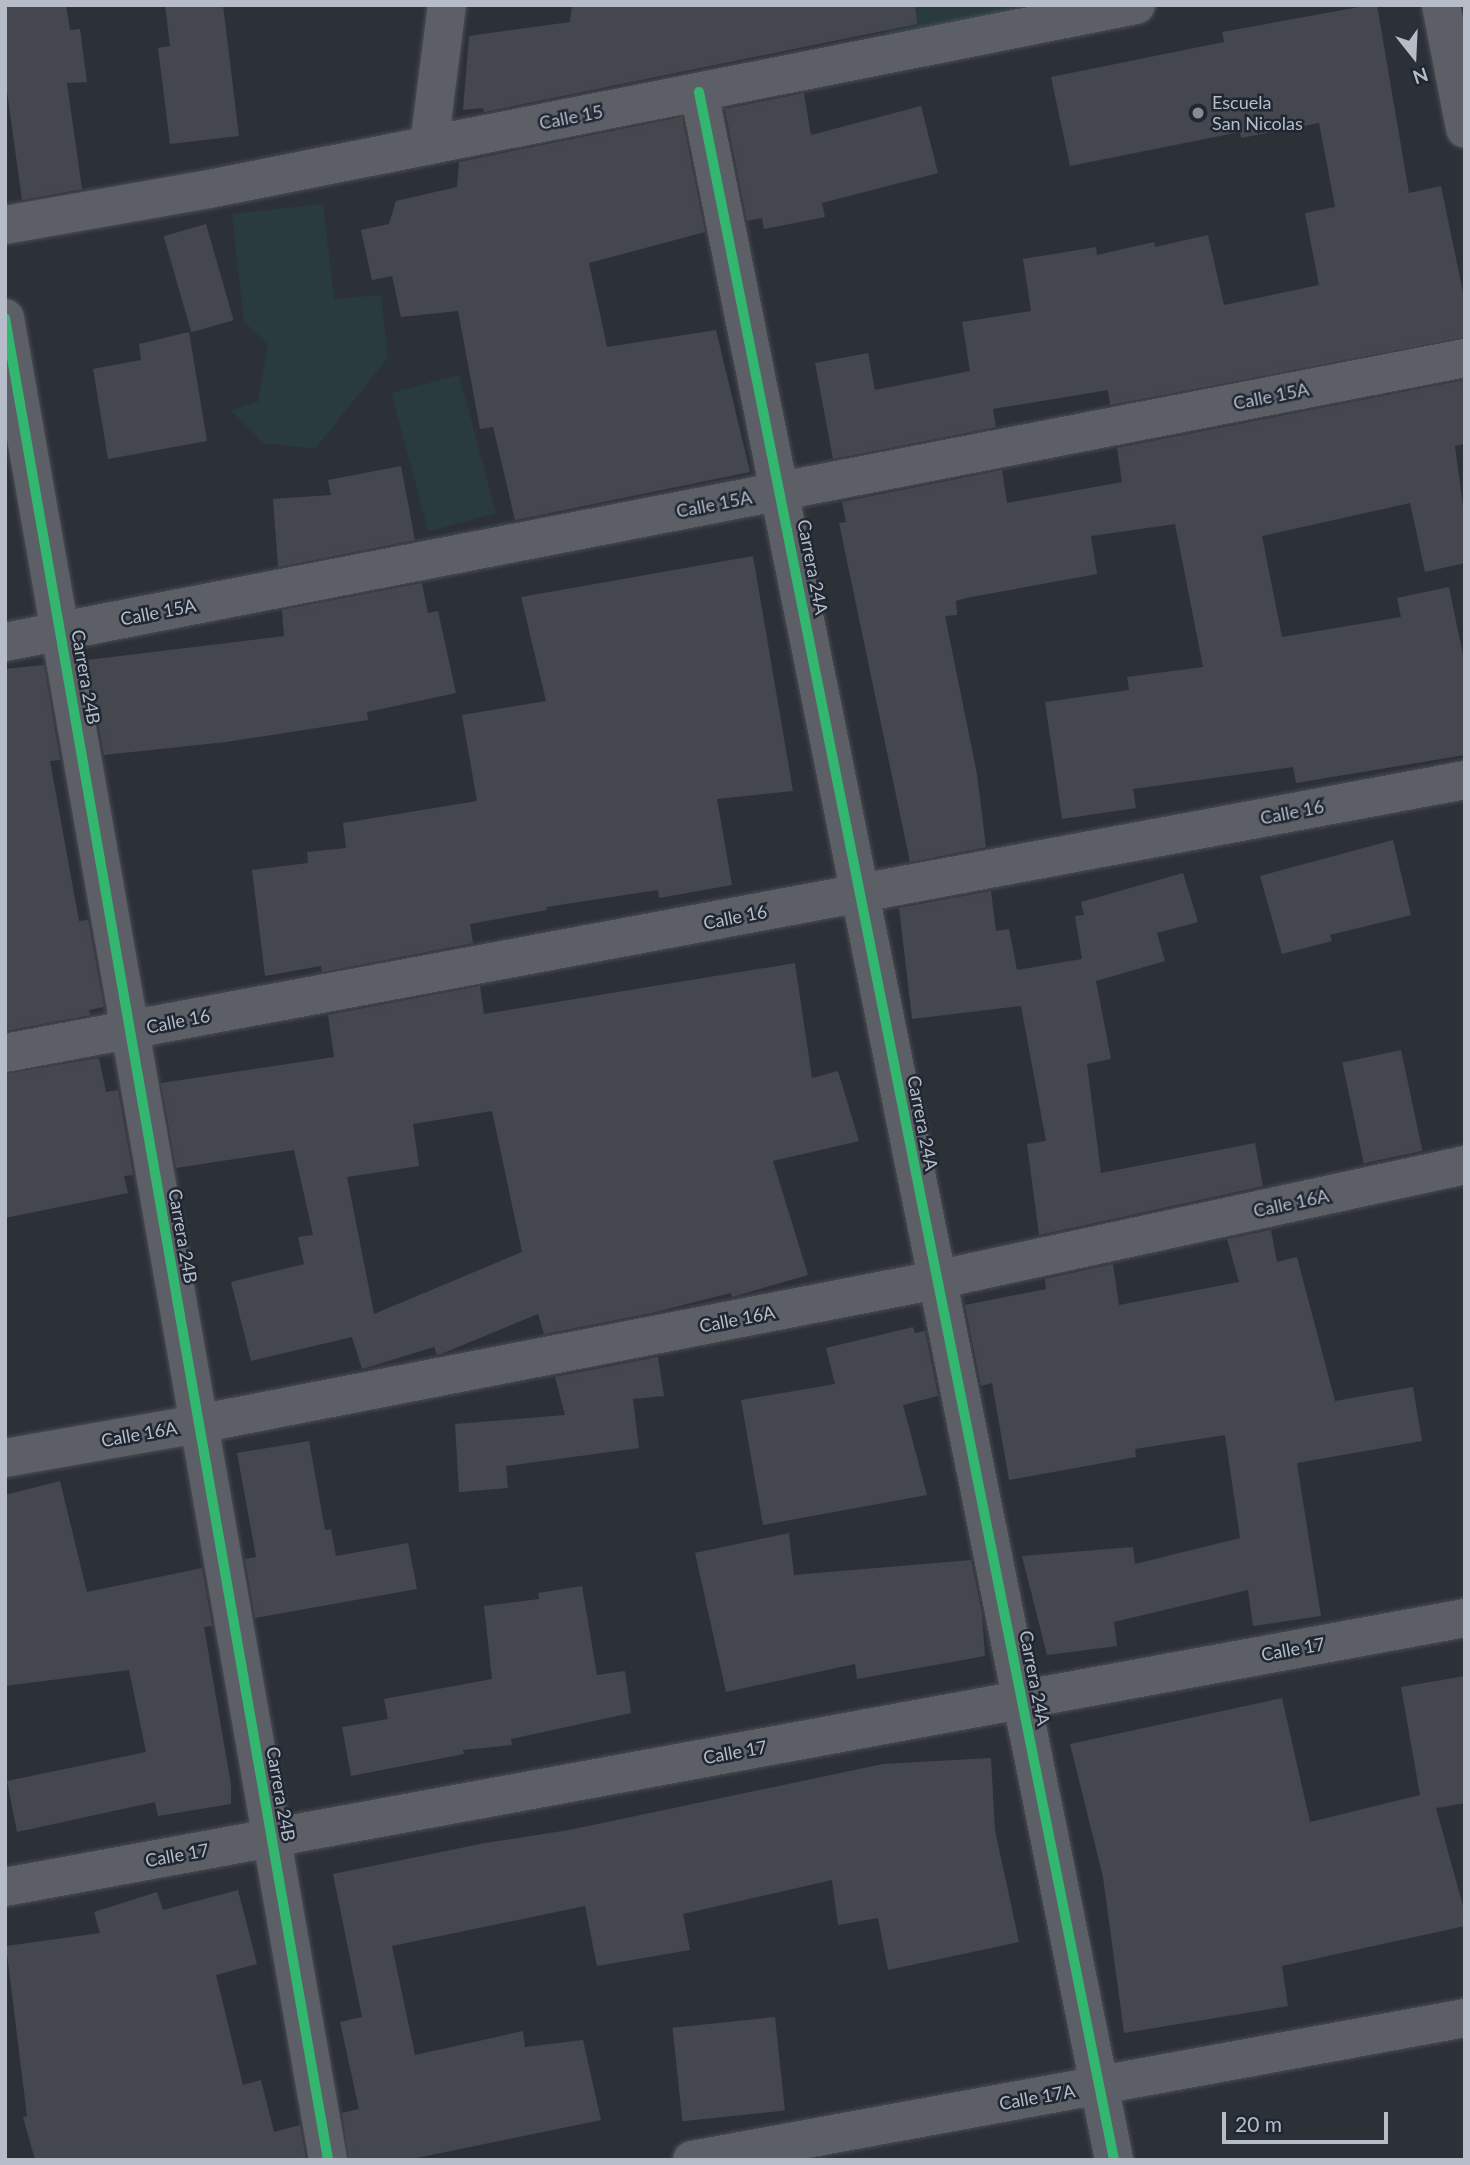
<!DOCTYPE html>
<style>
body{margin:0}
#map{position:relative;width:1470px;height:2165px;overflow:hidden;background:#2c3137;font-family:Lato,sans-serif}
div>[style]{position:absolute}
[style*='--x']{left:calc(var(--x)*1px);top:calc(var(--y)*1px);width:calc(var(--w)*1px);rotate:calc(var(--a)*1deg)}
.green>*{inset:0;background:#2a3b3d;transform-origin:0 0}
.building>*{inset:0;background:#44484e;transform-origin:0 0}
.roads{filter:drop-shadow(0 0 2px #4a4d52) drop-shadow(0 0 2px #4a4d52)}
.minor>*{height:38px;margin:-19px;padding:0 19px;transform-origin:19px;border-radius:19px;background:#5c5f66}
.cycleway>*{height:10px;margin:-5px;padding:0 5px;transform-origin:5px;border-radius:5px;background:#33b770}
.dots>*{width:19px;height:19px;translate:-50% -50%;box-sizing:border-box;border:4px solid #1f2732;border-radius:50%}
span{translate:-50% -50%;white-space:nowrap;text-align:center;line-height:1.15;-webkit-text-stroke:5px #1f2732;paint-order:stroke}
.poi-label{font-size:18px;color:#b7bdc8}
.left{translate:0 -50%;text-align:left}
.street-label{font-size:18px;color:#b7bdc8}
.frame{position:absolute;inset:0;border:7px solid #b7bdc8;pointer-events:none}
.north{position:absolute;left:1379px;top:21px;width:70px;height:70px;-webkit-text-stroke:5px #1f2732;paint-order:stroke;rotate:162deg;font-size:19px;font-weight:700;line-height:28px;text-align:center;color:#b7bdc8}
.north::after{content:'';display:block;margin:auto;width:24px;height:32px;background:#b7bdc8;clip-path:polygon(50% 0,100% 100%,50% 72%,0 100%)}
.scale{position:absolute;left:1222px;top:2112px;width:166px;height:32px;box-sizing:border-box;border:4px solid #b7bdc8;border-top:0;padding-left:9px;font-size:21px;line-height:24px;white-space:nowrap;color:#b7bdc8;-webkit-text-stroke:5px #1f2732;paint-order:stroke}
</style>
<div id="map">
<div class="green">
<div style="clip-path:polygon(879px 5px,1050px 5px,888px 42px)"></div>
<div style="clip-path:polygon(323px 204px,334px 299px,381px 295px,388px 357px,315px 449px,263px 443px,231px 410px,258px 402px,268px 344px,244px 322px,232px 214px)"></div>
<div style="left:459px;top:375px;width:143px;height:70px;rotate:75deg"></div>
</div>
<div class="building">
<div style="clip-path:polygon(5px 5px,66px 5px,70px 30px,80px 29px,87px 82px,67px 83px,82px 189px,22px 200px,5px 77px)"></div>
<div style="clip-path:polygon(165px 5px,223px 5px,239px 136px,170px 144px,158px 48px,170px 46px)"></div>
<div style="clip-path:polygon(572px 5px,915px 5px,917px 24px,484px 112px,483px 108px,463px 110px,469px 36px,570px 22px)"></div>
<div style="clip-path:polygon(1370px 5px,1377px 5px,1409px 193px,1441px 186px,1465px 302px,1465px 337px,1110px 405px,1108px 390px,993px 409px,996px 427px,833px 459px,815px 363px,868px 353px,875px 390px,970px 371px,962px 322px,1031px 311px,1023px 259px,1096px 247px,1097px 255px,1154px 242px,1155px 247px,1208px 235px,1224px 305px,1319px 285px,1305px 213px,1335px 207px,1319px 123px,1241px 138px,1240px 132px,1070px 166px,1051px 77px,1224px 42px,1222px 32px)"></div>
<div style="clip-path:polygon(804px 93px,811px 135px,921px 106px,938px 173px,822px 203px,825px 217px,764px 229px,762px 218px,747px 221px,725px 109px)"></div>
<div style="clip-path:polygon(682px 117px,705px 232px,589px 263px,607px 347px,716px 330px,750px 472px,515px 520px,493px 427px,480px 429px,458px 311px,401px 317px,392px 276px,372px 280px,361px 230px,389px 224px,396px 201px,457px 187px,459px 162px)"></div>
<div style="left:206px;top:224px;width:100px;height:44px;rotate:74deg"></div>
<div style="clip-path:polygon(189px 332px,207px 441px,108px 459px,93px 369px,141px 360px,139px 344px)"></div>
<div style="clip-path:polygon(1465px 380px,1465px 444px,1455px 446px,1465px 522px,1465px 563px,1425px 572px,1410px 503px,1262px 536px,1282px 637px,1401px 617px,1397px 598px,1449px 587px,1465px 665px,1465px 755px,1296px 783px,1293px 767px,1133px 789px,1136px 808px,1062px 819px,1045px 702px,1129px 690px,1127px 677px,1203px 667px,1175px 524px,1091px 536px,1097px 574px,966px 598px,956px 601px,957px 615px,945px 616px,977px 774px,986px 847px,910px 862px,839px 523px,846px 522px,842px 502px,1002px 470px,1007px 503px,1122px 482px,1117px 448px)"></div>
<div style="clip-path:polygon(401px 466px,415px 540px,278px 567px,273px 499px,331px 495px,328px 480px)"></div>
<div style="clip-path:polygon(753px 556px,793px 791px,717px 799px,732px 885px,659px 898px,658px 890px,546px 907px,547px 910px,470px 924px,473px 943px,322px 972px,321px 966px,265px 976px,252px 870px,308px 863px,307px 852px,346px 848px,343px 823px,477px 801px,462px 715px,546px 701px,521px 597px)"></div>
<div style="clip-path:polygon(422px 583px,428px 613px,438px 611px,456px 693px,367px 712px,368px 720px,226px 742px,104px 755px,87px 660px,284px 636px,282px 610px)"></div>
<div style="clip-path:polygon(44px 665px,60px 760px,50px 761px,79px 921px,88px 920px,104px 1007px,89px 1010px,90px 1015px,5px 1031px,5px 669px)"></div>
<div style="clip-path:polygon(1393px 840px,1411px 915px,1330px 935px,1332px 941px,1282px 954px,1260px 876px)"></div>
<div style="clip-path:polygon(1183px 873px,1198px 922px,1157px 933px,1165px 961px,1096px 981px,1111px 1059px,1087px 1064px,1101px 1173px,1255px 1143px,1263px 1186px,1039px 1235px,1027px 1144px,1046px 1141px,1021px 1006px,912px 1019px,899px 908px,991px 891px,996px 931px,1009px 929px,1017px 970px,1082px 959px,1075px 916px,1084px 915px,1081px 902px)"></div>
<div style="clip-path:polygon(evenodd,795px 963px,812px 1078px,838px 1071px,859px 1141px,773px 1161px,808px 1275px,732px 1297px,731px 1293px,651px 1313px,544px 1334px,538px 1314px,441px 1354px,437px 1355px,434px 1347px,362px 1369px,352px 1337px,251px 1361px,231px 1282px,304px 1264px,298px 1237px,313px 1235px,294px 1150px,176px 1168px,161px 1083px,334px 1057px,328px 1015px,480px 986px,484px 1014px,795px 963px,492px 1111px,522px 1252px,374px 1314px,347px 1177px,419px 1166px,413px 1124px,492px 1111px)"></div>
<div style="left:1401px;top:1050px;width:103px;height:60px;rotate:78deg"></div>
<div style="clip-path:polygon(99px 1058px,106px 1092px,118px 1090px,133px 1175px,124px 1176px,128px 1193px,5px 1218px,5px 1074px)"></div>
<div style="clip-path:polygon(1271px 1230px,1277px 1262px,1297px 1257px,1335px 1401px,1413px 1387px,1422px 1441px,1297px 1463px,1321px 1616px,1253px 1626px,1248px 1590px,1114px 1622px,1117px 1646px,1047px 1655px,1022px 1556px,1133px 1547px,1135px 1564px,1240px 1538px,1225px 1435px,1135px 1449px,1136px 1457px,1009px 1480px,992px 1383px,981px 1386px,965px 1305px,1046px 1289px,1045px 1279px,1113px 1264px,1119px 1305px,1239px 1282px,1227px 1239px)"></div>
<div style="clip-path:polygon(913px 1327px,915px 1333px,925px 1331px,938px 1396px,903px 1405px,927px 1495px,763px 1525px,741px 1400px,835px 1384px,826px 1348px)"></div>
<div style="clip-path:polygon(658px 1357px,664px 1396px,633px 1399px,639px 1448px,506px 1466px,508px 1488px,459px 1492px,455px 1424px,565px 1415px,555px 1377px)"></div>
<div style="clip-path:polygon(309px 1441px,325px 1530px,331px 1529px,336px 1556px,408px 1543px,417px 1589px,255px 1618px,245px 1559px,256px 1557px,237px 1453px)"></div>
<div style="clip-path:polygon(60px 1481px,87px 1592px,202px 1568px,212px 1626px,204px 1627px,231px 1785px,231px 1804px,158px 1816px,155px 1802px,17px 1832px,7px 1781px,146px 1752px,129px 1670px,5px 1686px,5px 1495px)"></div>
<div style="clip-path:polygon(789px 1533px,794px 1575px,971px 1560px,982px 1614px,985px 1656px,857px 1679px,855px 1664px,726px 1692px,695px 1553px)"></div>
<div style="clip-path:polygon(582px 1586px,597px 1675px,625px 1671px,631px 1713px,511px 1739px,512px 1745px,463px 1750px,464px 1754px,351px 1776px,342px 1727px,388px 1719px,384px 1699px,492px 1679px,484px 1606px,539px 1599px,538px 1593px)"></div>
<div style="clip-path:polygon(1465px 1676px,1465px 1803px,1436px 1808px,1465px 1913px,1465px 1926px,1282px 1966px,1288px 2006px,1124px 2033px,1103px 1877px,1070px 1744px,1282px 1698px,1310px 1822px,1420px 1795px,1401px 1687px)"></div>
<div style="clip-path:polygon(991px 1758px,995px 1830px,1019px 1942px,888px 1970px,878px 1918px,838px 1925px,832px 1880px,683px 1914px,690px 1950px,597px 1966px,585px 1906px,392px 1946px,415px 2055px,523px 2031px,525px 2047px,583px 2040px,601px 2120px,407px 2160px,349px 2160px,342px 2113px,359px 2109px,340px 2022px,362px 2017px,333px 1874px,485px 1843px,569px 1830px,883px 1764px)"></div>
<div style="clip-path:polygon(238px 1890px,257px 1964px,216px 1975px,243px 2085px,261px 2080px,274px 2132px,300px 2125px,306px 2160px,35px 2160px,23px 2117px,27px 2116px,6px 1946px,100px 1933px,94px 1912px,157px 1892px,163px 1910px)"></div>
<div style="left:775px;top:2017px;width:94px;height:103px;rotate:84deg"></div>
</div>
<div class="roads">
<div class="minor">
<div style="--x:1441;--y:5;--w:126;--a:79"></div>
<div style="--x:699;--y:92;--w:2109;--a:78.65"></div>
<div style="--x:429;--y:145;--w:141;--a:-82.7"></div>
<div style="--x:5;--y:225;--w:207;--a:-10"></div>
<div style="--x:209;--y:189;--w:945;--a:-11.23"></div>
<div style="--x:5;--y:318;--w:1870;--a:80.05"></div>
<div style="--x:5;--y:642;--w:1487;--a:-11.01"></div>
<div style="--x:5;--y:1053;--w:1485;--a:-10.59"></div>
<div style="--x:5;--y:1458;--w:196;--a:-10"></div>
<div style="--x:198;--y:1424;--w:752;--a:-11.04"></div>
<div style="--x:936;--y:1280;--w:541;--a:-12.26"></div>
<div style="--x:5;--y:1887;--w:1485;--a:-10.44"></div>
<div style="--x:692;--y:2160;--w:786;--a:-10.41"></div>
</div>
</div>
<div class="cycleway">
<div style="--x:699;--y:92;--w:2109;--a:78.65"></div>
<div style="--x:5;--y:318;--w:1870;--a:80.05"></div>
</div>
<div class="dots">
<div style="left:1198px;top:113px;background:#868c95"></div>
</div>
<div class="poi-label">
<span class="left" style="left:1212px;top:113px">Escuela<br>San Nicolas</span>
</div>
<div class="street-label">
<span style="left:571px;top:117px;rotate:-11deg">Calle 15</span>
<span style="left:1271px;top:396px;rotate:-11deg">Calle 15A</span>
<span style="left:714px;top:504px;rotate:-11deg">Calle 15A</span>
<span style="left:813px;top:567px;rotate:79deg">Carrera 24A</span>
<span style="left:158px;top:612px;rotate:-11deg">Calle 15A</span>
<span style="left:86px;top:677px;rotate:80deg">Carrera 24B</span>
<span style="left:1292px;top:812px;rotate:-11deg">Calle 16</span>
<span style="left:735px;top:917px;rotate:-11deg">Calle 16</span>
<span style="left:178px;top:1021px;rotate:-11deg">Calle 16</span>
<span style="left:923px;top:1123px;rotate:79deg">Carrera 24A</span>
<span style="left:1291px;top:1203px;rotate:-12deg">Calle 16A</span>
<span style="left:183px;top:1236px;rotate:80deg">Carrera 24B</span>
<span style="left:737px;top:1319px;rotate:-11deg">Calle 16A</span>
<span style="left:139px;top:1434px;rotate:-10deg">Calle 16A</span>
<span style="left:1293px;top:1649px;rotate:-10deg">Calle 17</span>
<span style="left:1035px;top:1678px;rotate:79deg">Carrera 24A</span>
<span style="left:735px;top:1752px;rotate:-10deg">Calle 17</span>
<span style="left:281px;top:1794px;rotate:80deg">Carrera 24B</span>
<span style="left:177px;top:1855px;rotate:-10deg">Calle 17</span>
<span style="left:1037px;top:2097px;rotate:-10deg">Calle 17A</span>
</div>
<div class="frame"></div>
<div class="north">N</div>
<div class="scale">20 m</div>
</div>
